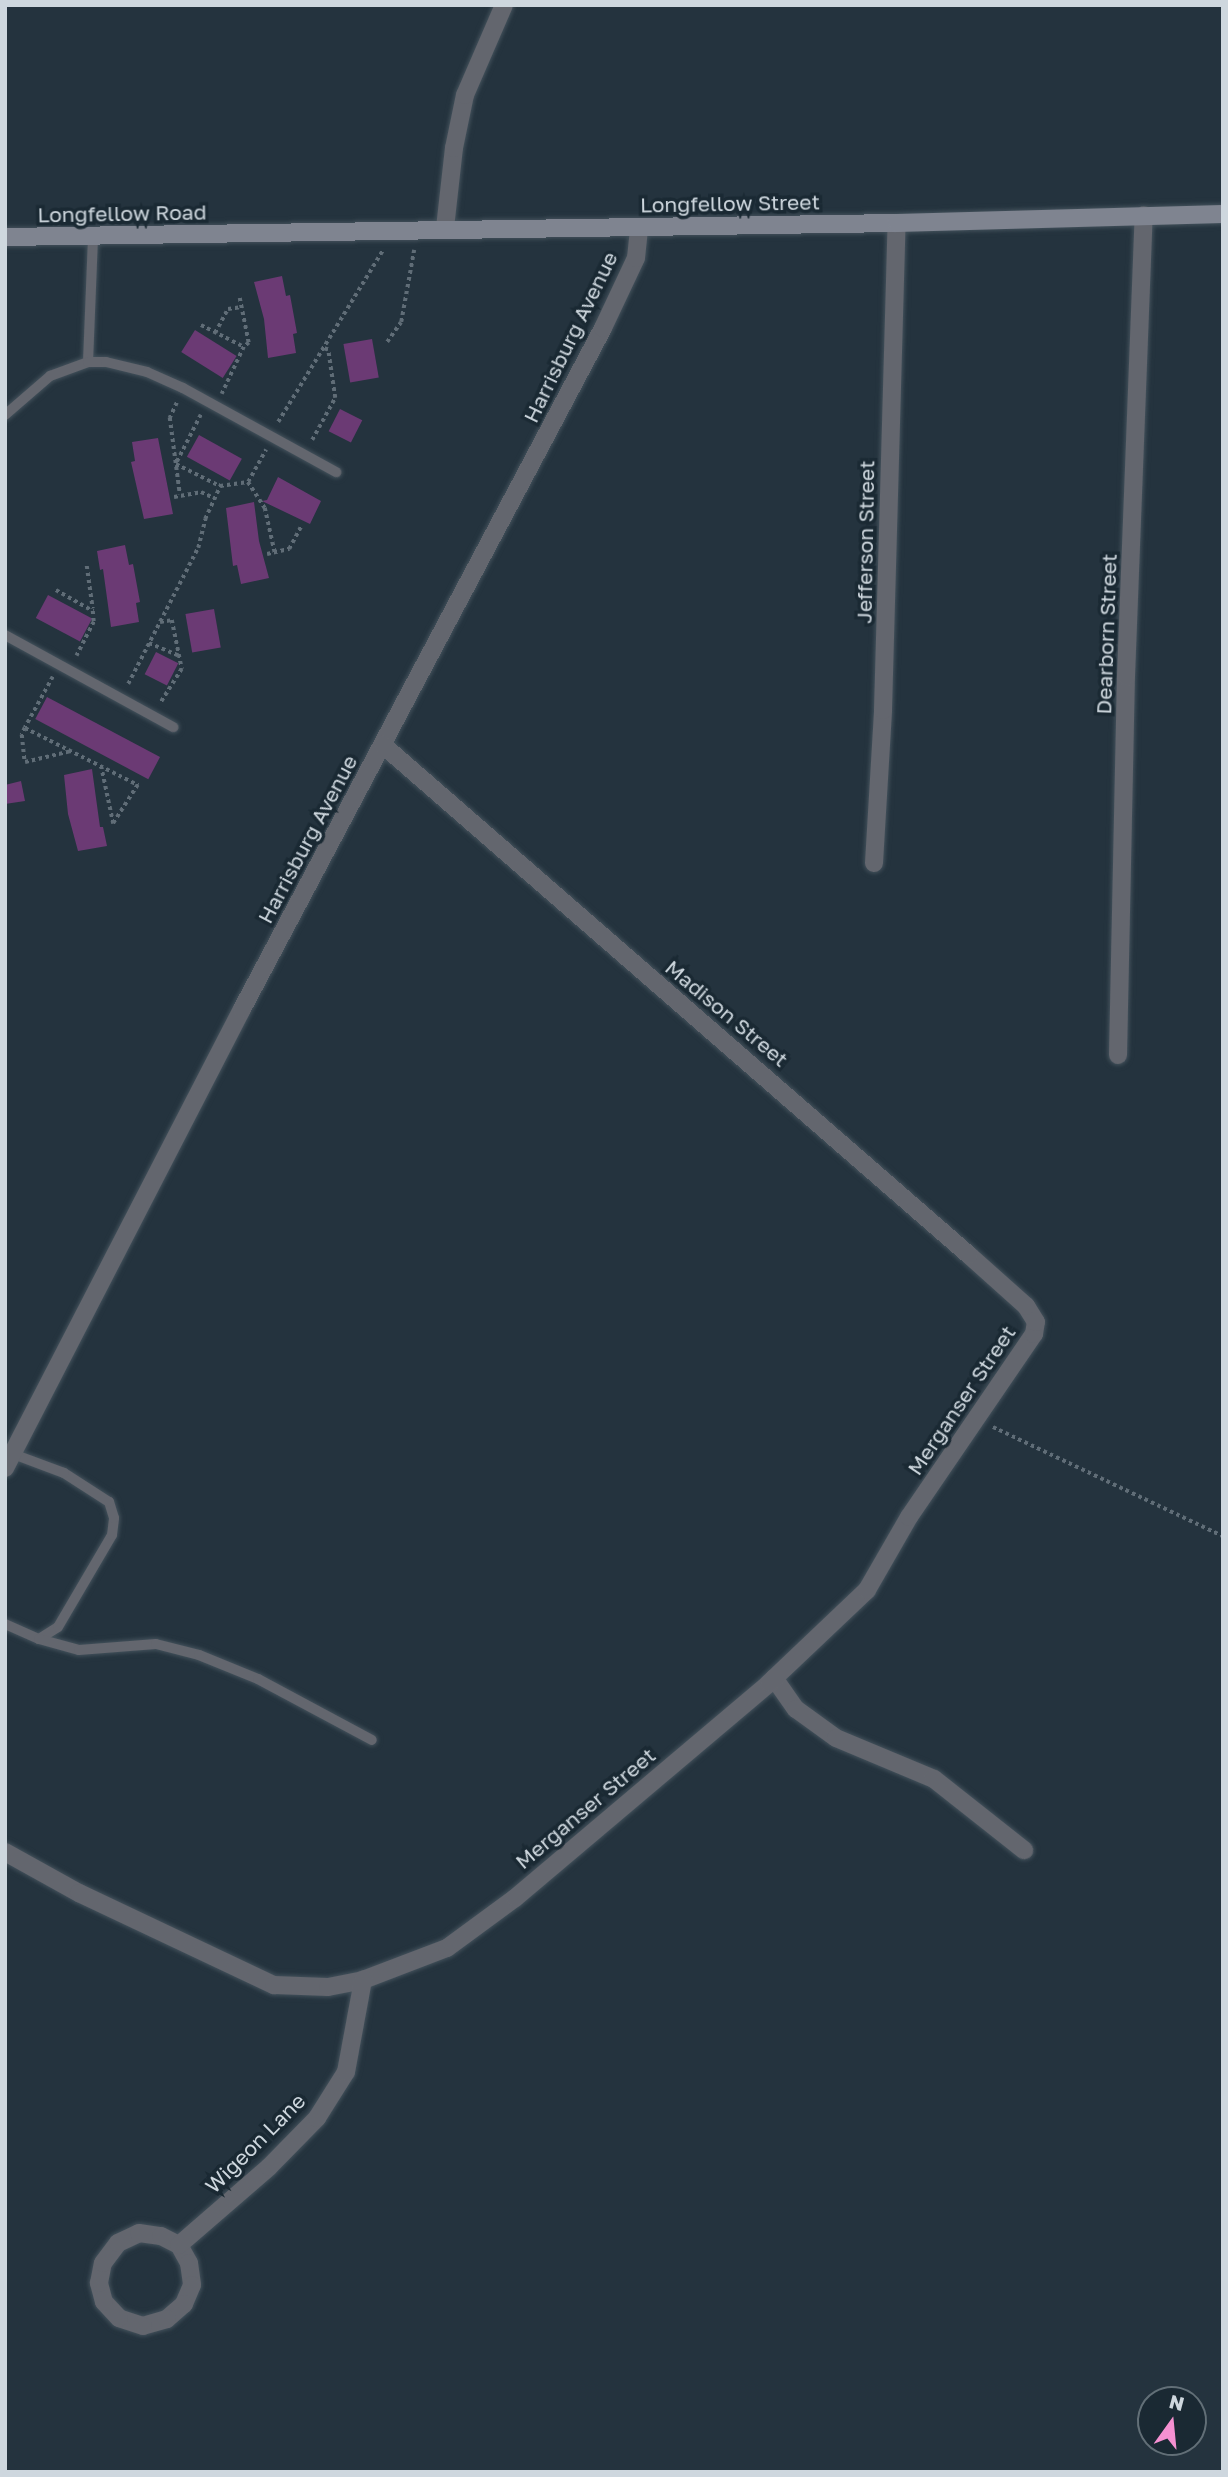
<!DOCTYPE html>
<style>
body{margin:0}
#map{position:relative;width:1228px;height:2477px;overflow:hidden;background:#24333e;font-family:"Golos Text",sans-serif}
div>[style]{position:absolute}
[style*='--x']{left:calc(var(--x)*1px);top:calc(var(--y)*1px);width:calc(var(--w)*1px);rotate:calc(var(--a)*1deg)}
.building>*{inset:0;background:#6b3a74;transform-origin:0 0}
.path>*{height:3.5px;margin-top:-1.75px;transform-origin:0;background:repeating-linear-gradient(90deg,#606d77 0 3.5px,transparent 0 7px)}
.roads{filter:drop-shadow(0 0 2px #43515b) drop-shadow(0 0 2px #43515b)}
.lane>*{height:10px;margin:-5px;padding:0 5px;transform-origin:5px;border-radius:5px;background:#63666e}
.street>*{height:18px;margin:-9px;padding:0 9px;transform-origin:9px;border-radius:9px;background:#63666e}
.secondary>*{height:18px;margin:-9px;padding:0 9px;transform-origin:9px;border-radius:9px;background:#7f8490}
span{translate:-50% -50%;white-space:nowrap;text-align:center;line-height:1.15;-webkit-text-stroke:7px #1a2933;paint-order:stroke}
.street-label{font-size:21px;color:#ced7de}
.frame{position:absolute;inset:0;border:7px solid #ced7de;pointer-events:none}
.north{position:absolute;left:1137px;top:2386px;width:70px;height:70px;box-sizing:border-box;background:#1a2933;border:2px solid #626f77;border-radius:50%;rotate:15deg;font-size:19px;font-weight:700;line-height:28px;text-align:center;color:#ced7de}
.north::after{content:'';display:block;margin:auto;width:24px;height:32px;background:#f590d1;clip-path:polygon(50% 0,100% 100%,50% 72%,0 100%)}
</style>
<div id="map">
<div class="building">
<div style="clip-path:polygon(282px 276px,286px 296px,290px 295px,297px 333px,293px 334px,296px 353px,268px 358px,264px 319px,254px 282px)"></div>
<div style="left:195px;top:330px;width:49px;height:26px;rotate:32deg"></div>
<div style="left:372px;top:339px;width:39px;height:29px;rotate:80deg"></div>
<div style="left:340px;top:409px;width:25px;height:25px;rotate:27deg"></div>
<div style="left:199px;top:435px;width:49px;height:25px;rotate:29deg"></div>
<div style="clip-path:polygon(158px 438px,173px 514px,144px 519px,131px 462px,135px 461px,132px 442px)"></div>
<div style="clip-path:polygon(278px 477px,321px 501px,310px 524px,262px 501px,267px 500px)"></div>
<div style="clip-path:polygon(254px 502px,259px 541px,269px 578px,241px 584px,237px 565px,233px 566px,226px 508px)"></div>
<div style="clip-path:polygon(125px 545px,129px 565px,133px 564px,140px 602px,136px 603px,139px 622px,111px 627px,103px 569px,100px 570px,97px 551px)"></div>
<div style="left:48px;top:595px;width:50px;height:26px;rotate:28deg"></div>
<div style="left:214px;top:609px;width:39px;height:29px;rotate:80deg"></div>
<div style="left:156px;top:652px;width:25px;height:25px;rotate:27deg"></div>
<div style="left:47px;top:697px;width:128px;height:25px;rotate:28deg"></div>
<div style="clip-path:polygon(92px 769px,100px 827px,103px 827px,107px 846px,78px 851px,68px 814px,64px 775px)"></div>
<div style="clip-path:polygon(21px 781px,25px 801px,5px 804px,5px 785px)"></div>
</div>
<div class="path">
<div style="--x:240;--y:298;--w:46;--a:78.7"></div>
<div style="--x:249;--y:343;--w:6;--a:141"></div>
<div style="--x:201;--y:325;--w:48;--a:27.1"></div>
<div style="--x:244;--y:347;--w:52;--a:115.1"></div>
<div style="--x:215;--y:333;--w:27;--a:-62"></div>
<div style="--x:228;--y:309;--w:14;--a:-8"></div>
<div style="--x:387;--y:342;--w:24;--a:-55"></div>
<div style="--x:401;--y:322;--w:73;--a:-79.8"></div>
<div style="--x:177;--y:403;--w:17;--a:115"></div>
<div style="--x:170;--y:418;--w:77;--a:82.5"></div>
<div style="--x:201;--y:415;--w:55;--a:117"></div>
<div style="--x:176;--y:464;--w:49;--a:26.6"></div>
<div style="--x:220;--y:486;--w:28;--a:-8"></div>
<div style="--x:248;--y:482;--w:31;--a:57"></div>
<div style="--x:265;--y:508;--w:46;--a:77.5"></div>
<div style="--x:278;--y:422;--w:202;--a:-58.6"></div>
<div style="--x:312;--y:440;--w:48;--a:-61.3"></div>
<div style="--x:335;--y:398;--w:49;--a:-98.3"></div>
<div style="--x:328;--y:350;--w:6;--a:-162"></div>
<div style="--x:248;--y:482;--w:37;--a:-61"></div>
<div style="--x:174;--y:497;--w:27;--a:-10"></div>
<div style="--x:201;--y:492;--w:14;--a:25"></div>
<div style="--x:267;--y:554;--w:23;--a:-13"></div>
<div style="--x:289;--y:549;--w:27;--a:-62"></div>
<div style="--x:87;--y:566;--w:43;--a:82.1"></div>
<div style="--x:56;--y:590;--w:43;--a:29.6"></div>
<div style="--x:93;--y:611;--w:11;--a:85"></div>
<div style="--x:94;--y:622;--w:38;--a:117"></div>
<div style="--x:160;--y:622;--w:12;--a:-9"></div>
<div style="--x:172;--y:620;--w:50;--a:78.5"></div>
<div style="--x:182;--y:669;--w:41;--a:122.2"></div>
<div style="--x:149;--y:643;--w:33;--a:23"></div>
<div style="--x:53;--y:677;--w:58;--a:118.8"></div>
<div style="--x:25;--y:728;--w:127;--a:26.8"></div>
<div style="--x:138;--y:785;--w:46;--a:122.7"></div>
<div style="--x:113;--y:824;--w:58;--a:-101.9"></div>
<div style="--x:128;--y:684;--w:153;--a:-62.8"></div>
<div style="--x:198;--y:548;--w:30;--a:-76"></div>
<div style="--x:205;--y:519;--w:41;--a:-65.3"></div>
<div style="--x:25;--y:728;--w:8;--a:113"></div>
<div style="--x:22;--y:735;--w:27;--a:84"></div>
<div style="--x:25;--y:762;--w:47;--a:-13.4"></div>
<div style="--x:993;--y:1427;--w:255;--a:25.4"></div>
</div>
<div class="roads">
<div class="lane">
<div style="--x:88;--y:362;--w:127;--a:-87.7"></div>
<div style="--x:5;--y:415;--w:60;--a:-40.9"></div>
<div style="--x:50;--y:376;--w:40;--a:-20.2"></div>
<div style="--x:88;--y:362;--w:18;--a:0"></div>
<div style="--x:106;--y:362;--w:42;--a:13.7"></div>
<div style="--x:147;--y:372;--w:39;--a:24"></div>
<div style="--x:183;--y:388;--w:175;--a:28.8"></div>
<div style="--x:5;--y:635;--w:192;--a:28.7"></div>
<div style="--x:5;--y:1624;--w:37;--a:24"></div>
<div style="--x:39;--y:1639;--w:22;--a:-32"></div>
<div style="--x:58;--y:1627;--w:107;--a:-59.6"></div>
<div style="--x:112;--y:1535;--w:17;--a:-83"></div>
<div style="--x:114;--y:1518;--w:17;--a:-107"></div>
<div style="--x:109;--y:1502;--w:54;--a:-147.2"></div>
<div style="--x:64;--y:1473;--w:54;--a:-159.6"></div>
<div style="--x:39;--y:1639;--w:41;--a:15.4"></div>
<div style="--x:79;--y:1650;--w:77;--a:-4.5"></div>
<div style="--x:156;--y:1644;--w:44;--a:14.3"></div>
<div style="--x:199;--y:1655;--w:64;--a:22.1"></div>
<div style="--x:258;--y:1679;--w:129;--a:28.2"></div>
</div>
<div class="street">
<div style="--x:445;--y:228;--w:81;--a:-83.6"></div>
<div style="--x:454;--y:148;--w:54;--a:-78.3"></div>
<div style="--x:465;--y:95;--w:98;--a:-66.6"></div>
<div style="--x:874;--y:863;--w:153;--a:-86.6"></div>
<div style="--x:883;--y:710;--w:487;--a:-88.4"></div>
<div style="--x:1118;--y:1055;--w:379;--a:-88.8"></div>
<div style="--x:1126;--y:676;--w:461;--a:-87.8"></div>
<div style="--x:5;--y:1468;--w:517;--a:-62.69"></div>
<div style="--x:242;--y:1009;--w:771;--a:-62.07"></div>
<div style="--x:603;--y:328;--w:77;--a:-64.8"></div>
<div style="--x:636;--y:258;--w:31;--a:-84"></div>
<div style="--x:774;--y:1678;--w:38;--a:55"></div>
<div style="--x:796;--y:1709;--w:49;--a:35.9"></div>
<div style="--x:836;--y:1738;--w:106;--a:22.7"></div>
<div style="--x:934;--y:1779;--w:115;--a:38.3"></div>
<div style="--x:5;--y:1852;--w:85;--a:29"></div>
<div style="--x:79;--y:1893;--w:216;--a:25.3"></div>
<div style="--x:274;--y:1985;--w:54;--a:2.1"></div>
<div style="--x:328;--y:1987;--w:36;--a:-11"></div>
<div style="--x:363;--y:1980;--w:90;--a:-20.9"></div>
<div style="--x:447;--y:1948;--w:84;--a:-36.3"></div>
<div style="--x:515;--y:1898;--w:333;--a:-40.2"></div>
<div style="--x:769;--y:1683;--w:135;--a:-43.5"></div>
<div style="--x:867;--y:1590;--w:84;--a:-60.1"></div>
<div style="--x:909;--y:1517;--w:222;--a:-55.7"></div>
<div style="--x:1034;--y:1334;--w:12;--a:-81"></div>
<div style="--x:1036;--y:1322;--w:19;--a:-122"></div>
<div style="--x:1026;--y:1306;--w:76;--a:-138.2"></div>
<div style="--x:969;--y:1255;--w:777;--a:-138.97"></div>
<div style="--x:179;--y:2245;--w:21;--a:61"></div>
<div style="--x:189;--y:2263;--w:22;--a:82"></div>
<div style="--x:192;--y:2285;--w:21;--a:113"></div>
<div style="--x:184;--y:2304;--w:23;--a:139"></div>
<div style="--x:167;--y:2319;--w:25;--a:164"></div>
<div style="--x:143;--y:2326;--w:25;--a:-162"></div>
<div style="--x:119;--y:2318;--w:22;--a:-133"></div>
<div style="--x:104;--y:2302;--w:20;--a:-105"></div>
<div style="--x:99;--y:2283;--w:20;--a:-79"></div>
<div style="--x:103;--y:2263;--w:25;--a:-53"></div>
<div style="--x:118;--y:2243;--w:23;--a:-25"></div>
<div style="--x:139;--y:2233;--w:22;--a:8"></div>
<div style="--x:161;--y:2236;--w:20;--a:27"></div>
<div style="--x:179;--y:2245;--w:119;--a:-40.9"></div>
<div style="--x:269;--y:2167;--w:69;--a:-45.6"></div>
<div style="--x:317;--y:2118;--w:54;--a:-57.8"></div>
<div style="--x:346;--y:2072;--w:94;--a:-79.5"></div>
</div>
<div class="secondary">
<div style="--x:5;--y:237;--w:892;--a:-0.9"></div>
<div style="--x:897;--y:223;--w:326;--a:-1.6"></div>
</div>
</div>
<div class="street-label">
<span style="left:730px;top:203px;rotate:-1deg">Longfellow Street</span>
<span style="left:122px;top:213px;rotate:-1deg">Longfellow Road</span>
<span style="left:570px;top:337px;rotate:-64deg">Harrisburg Avenue</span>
<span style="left:865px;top:542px;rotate:-89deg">Jefferson Street</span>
<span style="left:1106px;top:634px;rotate:-88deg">Dearborn Street</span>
<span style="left:307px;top:839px;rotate:-62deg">Harrisburg Avenue</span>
<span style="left:727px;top:1013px;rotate:40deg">Madison Street</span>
<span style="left:961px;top:1400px;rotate:-56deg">Merganser Street</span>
<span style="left:585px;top:1808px;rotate:-40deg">Merganser Street</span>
<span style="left:255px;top:2143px;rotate:-45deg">Wigeon Lane</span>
</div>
<div class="frame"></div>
<div class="north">N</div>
</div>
